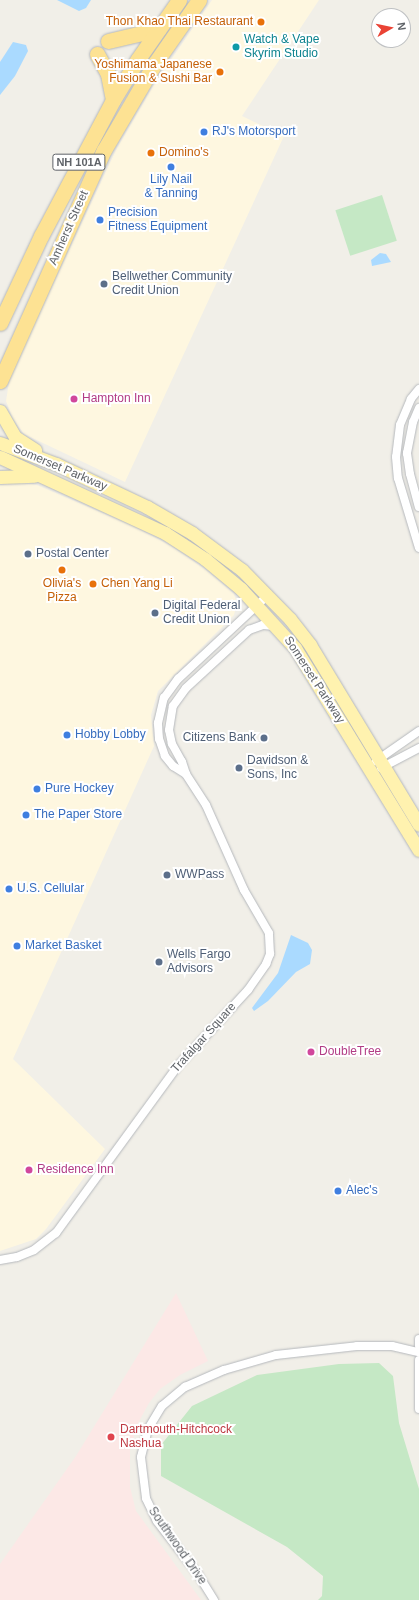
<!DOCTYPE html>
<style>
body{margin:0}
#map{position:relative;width:419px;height:1600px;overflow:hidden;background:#f1efe8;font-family:Arial,sans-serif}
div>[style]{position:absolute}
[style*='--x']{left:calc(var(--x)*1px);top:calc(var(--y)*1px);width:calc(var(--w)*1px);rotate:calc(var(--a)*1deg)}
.commercial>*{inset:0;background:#fef7e0}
.medical>*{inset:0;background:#fce8e6}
.green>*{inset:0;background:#c5e8c5;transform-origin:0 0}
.water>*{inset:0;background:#aadaff}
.roads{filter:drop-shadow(0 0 1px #b5b8bc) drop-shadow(0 0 1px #b5b8bc)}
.street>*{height:8px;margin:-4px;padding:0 4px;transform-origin:4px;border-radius:4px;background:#fff}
.primary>*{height:13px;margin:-6.5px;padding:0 6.5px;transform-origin:6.5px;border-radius:6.5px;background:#fff2af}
.highway>*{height:15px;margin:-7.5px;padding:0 7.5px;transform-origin:7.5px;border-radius:7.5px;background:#fde293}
.dots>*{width:11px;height:11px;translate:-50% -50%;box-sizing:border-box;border:2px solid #fff;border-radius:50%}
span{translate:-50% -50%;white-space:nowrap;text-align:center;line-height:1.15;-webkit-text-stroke:4px #fff;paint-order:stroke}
.shield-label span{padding:1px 3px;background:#fff;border:1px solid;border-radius:3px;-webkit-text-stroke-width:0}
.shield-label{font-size:11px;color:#5f6368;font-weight:700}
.food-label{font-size:12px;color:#c56008}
.right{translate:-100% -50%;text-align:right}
.left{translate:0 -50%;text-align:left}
.culture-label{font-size:12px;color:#0d838f}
.shop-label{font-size:12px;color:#366cbe}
.street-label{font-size:12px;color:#5f6368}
.service-label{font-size:12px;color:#4e5e75}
.hotel-label{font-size:12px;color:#b23c85}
.health-label{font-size:12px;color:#be3a42}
.north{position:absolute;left:371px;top:8px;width:40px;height:40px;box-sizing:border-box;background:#fff;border:1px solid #bfc1c3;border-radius:50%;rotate:81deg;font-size:11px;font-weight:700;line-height:16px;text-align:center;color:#5f6368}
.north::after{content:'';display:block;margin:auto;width:14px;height:18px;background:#ea4335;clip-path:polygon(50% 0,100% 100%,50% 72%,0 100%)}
</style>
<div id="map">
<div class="commercial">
<div style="clip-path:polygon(212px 0,319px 0,242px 116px,284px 136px,125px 482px,24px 434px,13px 419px,6px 401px,10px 376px,116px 150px,155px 83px)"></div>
<div style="clip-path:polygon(18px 482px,37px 485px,135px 527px,171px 546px,206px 570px,234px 594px,237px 603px,234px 615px,158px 691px,151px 715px,154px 746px,13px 1059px,105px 1149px,46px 1229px,36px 1239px,0 1251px,0 485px)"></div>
</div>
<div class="medical">
<div style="clip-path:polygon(176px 1293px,208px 1361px,180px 1375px,160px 1389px,149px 1403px,137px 1425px,130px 1449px,130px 1487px,136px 1511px,201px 1600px,0 1600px,0 1564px,76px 1456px)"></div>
</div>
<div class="green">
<div style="left:382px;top:195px;width:48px;height:49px;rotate:72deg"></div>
<div style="clip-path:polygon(379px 1363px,393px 1376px,399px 1423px,419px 1489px,419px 1600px,318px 1600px,322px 1596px,323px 1576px,287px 1547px,161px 1476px,161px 1445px,192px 1406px,257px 1375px,339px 1364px)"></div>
</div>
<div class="water">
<div style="clip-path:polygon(57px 0,91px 0,86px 8px,79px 11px)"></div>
<div style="clip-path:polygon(13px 42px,26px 45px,28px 51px,15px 76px,0 95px,0 62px)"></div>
<div style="clip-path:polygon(380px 253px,386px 254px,391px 262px,372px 266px,371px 260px)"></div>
<div style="clip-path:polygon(291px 935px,308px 943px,312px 950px,310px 964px,296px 972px,268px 1001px,254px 1011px,252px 1008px,278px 973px)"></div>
</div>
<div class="roads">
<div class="street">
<div style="--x:419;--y:389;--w:13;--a:129"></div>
<div style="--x:411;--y:399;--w:28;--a:113"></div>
<div style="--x:400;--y:425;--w:32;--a:97"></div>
<div style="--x:396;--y:457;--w:21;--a:85"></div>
<div style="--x:398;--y:478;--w:73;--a:73.3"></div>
<div style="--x:419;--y:408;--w:15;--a:113"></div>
<div style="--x:413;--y:422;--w:32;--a:101"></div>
<div style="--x:407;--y:453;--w:21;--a:82"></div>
<div style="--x:410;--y:474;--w:34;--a:75"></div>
<div style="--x:376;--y:761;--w:52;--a:-34.9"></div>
<div style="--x:381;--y:768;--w:43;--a:-27.8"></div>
<div style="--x:186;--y:774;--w:15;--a:-148"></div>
<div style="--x:173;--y:766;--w:13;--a:-129"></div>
<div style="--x:165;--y:756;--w:18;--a:-109"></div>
<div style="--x:159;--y:739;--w:16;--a:-94"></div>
<div style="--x:158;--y:723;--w:26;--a:-77"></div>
<div style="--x:164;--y:698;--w:24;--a:-54"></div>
<div style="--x:178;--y:679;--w:123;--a:-43"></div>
<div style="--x:0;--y:1260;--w:17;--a:-10"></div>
<div style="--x:17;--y:1257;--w:18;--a:-22"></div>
<div style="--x:34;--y:1250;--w:28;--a:-38"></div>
<div style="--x:56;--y:1233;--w:205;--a:-53.9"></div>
<div style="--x:177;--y:1067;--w:105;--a:-47.3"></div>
<div style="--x:248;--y:990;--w:32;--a:-55"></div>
<div style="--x:266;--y:964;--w:11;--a:-68"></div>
<div style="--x:270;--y:954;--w:21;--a:-93"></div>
<div style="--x:269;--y:933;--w:50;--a:-120.2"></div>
<div style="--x:244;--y:890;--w:93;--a:-114.1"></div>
<div style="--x:206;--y:805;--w:37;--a:-123"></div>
<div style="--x:186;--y:774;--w:13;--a:-108"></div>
<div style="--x:182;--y:762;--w:21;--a:-119"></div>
<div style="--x:172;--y:744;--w:14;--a:-102"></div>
<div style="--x:169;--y:730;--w:24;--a:-81"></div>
<div style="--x:173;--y:706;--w:22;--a:-54"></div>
<div style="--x:186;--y:688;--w:86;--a:-42.6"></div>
<div style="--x:249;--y:630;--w:15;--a:-20"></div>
<div style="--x:263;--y:625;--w:12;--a:5"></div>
<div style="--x:419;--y:1339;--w:7;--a:90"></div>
<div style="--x:419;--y:1360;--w:49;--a:90"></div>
<div style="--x:214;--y:1600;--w:32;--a:-122"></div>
<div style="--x:197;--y:1573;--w:66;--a:-127.6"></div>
<div style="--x:157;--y:1521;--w:25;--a:-116"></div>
<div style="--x:146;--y:1498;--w:41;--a:-97"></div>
<div style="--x:141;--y:1457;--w:29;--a:-76"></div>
<div style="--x:148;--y:1429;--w:27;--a:-59"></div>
<div style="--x:162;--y:1406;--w:30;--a:-40"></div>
<div style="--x:185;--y:1387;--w:43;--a:-23.6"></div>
<div style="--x:224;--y:1370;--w:54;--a:-16.1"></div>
<div style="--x:276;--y:1355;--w:81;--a:-6.3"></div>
<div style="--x:357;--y:1346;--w:35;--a:0"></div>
<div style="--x:392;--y:1346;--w:28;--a:13"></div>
</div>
<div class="primary">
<div style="--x:0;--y:411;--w:30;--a:60"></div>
<div style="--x:15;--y:437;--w:24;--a:33"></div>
<div style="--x:0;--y:443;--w:60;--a:20.6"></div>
<div style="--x:56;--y:464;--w:101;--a:25.3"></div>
<div style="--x:147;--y:507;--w:52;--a:30"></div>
<div style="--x:192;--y:533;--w:62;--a:36.5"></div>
<div style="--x:242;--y:570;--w:69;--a:45.6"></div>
<div style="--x:290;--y:619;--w:33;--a:52"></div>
<div style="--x:310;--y:645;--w:210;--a:58.8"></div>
<div style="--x:0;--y:457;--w:182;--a:24.7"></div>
<div style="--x:165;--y:533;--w:48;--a:33"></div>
<div style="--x:205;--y:559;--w:47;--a:39.8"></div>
<div style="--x:241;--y:589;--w:80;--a:47.5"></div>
<div style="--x:295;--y:648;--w:237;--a:58.5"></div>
<div style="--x:0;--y:477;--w:34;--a:-2"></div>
</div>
<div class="highway">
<div style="--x:108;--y:41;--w:52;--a:-13.2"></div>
<div style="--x:97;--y:54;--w:23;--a:61"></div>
<div style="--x:108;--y:74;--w:26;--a:79"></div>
<div style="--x:0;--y:323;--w:96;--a:-64.8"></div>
<div style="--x:41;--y:236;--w:154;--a:-62.1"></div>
<div style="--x:113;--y:100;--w:48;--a:-58.6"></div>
<div style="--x:138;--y:59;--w:72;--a:-55.2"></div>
<div style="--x:0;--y:381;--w:253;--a:-65.8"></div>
<div style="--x:104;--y:150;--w:101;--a:-59.6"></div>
<div style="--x:155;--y:63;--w:77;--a:-55.1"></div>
</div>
</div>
<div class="dots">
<div style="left:261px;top:22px;background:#e8710a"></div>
<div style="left:236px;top:47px;background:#0f9aa8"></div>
<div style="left:220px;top:72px;background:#e8710a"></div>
<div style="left:204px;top:132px;background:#3f7fe0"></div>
<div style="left:151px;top:153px;background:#e8710a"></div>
<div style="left:171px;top:167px;background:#3f7fe0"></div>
<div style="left:100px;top:220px;background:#3f7fe0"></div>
<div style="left:104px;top:284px;background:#5c6f8a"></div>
<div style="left:74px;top:399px;background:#d1479c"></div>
<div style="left:28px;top:554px;background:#5c6f8a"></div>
<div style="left:62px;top:570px;background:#e8710a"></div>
<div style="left:93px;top:584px;background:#e8710a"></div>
<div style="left:155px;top:613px;background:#5c6f8a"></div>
<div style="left:67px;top:735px;background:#3f7fe0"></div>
<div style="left:264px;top:738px;background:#5c6f8a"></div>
<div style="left:239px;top:768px;background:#5c6f8a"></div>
<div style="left:37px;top:789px;background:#3f7fe0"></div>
<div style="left:26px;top:815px;background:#3f7fe0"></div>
<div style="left:167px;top:875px;background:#5c6f8a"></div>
<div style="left:9px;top:889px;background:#3f7fe0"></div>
<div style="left:17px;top:946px;background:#3f7fe0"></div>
<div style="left:159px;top:962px;background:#5c6f8a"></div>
<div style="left:311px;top:1052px;background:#d1479c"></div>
<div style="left:29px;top:1170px;background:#d1479c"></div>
<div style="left:338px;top:1191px;background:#3f7fe0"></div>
<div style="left:111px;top:1437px;background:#e0444e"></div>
</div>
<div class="shield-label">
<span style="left:79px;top:162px">NH 101A</span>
</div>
<div class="food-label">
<span class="right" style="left:253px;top:22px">Thon Khao Thai Restaurant</span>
<span class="right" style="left:212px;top:72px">Yoshimama Japanese<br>Fusion &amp; Sushi Bar</span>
<span class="left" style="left:159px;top:153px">Domino's</span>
<span style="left:62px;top:591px">Olivia's<br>Pizza</span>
<span class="left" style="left:101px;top:584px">Chen Yang Li</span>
</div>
<div class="culture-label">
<span class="left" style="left:244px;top:47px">Watch &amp; Vape<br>Skyrim Studio</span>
</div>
<div class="shop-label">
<span class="left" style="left:212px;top:132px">RJ's Motorsport</span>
<span style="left:171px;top:187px">Lily Nail<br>&amp; Tanning</span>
<span class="left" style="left:108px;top:220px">Precision<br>Fitness Equipment</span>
<span class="left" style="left:75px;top:735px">Hobby Lobby</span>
<span class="left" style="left:45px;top:789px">Pure Hockey</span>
<span class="left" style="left:34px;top:815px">The Paper Store</span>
<span class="left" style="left:17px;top:889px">U.S. Cellular</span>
<span class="left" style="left:25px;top:946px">Market Basket</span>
<span class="left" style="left:346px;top:1191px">Alec's</span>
</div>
<div class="street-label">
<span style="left:69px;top:228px;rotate:-66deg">Amherst Street</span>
<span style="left:60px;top:468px;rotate:23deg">Somerset Parkway</span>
<span style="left:314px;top:680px;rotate:57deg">Somerset Parkway</span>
<span style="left:204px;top:1038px;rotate:-48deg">Trafalgar Square</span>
<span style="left:177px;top:1546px;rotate:55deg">Southwood Drive</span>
</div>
<div class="service-label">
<span class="left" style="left:112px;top:284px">Bellwether Community<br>Credit Union</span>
<span class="left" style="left:36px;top:554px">Postal Center</span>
<span class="left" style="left:163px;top:613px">Digital Federal<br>Credit Union</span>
<span class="right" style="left:256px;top:738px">Citizens Bank</span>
<span class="left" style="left:247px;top:768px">Davidson &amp;<br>Sons, Inc</span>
<span class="left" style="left:175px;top:875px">WWPass</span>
<span class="left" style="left:167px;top:962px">Wells Fargo<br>Advisors</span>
</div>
<div class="hotel-label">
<span class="left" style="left:82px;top:399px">Hampton Inn</span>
<span class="left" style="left:319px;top:1052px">DoubleTree</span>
<span class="left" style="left:37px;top:1170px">Residence Inn</span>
</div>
<div class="health-label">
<span class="left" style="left:120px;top:1437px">Dartmouth-Hitchcock<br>Nashua</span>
</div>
<div class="north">N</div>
</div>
